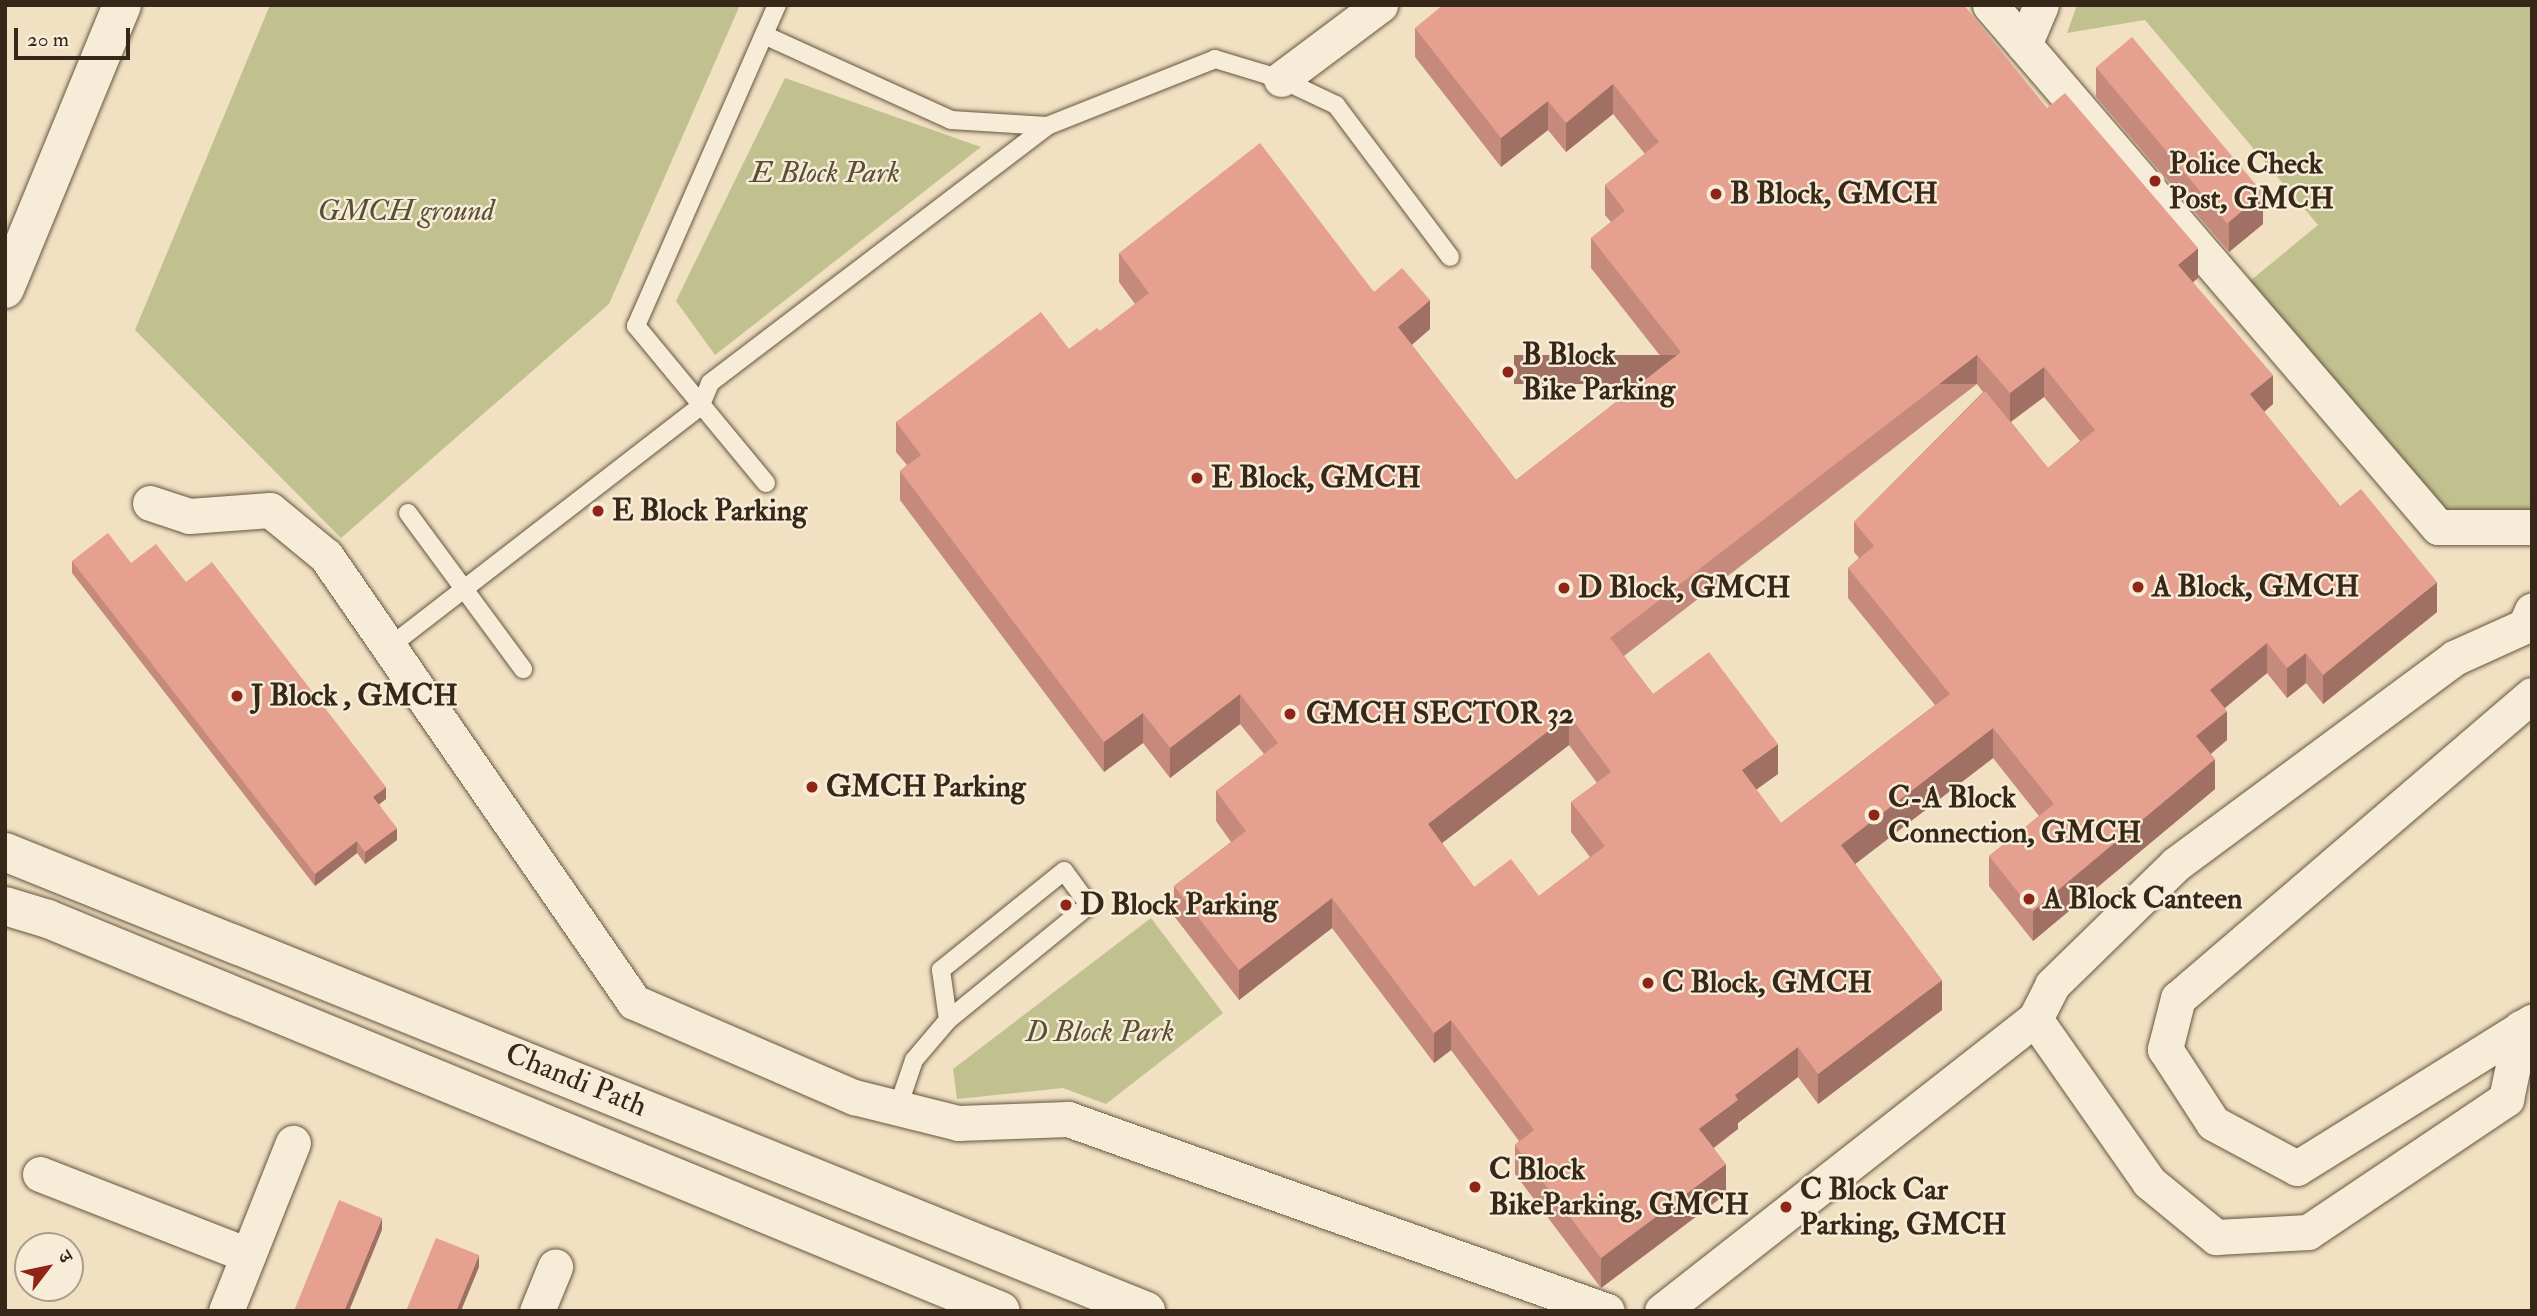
<!DOCTYPE html>
<meta charset="utf-8">
<style>
body{margin:0}
#map{position:relative;width:2537px;height:1316px;overflow:hidden;background:#f1e1c2;font-family:"IM FELL Double Pica","Noto Serif Devanagari",serif}
div>[style]{position:absolute}
[style*='--x']{left:calc(var(--x)*1px);top:calc(var(--y)*1px);width:calc(var(--w)*1px);rotate:calc(var(--a)*1deg)}
.green>*{inset:0;background:#c0c18f}
.roads{filter:drop-shadow(0 0 2px #665642) drop-shadow(0 0 2px #665642)}
.lane>*{height:18px;margin:-9px;padding:0 9px;transform-origin:9px;border-radius:9px;background:#f6ecd7}
.street>*{height:35px;margin:-17.5px;padding:0 17.5px;transform-origin:17.5px;border-radius:17.5px;background:#f6ecd7}
.secondary>*{height:38px;margin:-19px;padding:0 19px;transform-origin:19px;border-radius:19px;background:#f6ecd7}
.wall>*{inset:0;background:#c58a7b}
.shaded-wall>*{inset:0;background:#a07064;transform-origin:0 0}
.building>*{inset:0;background:#e5a08f;transform-origin:0 0}
.dots>*{width:19px;height:19px;translate:-50% -50%;box-sizing:border-box;border:4px solid #f6ecd7;border-radius:50%}
span{translate:-50% -50%;white-space:nowrap;text-align:center;line-height:1.15;-webkit-text-stroke:5px #f6ecd7;paint-order:stroke}
.poi-label{font-size:30px;color:#372718;font-weight:700}
.left{translate:0 -50%;text-align:left}
.park-label{font-size:30px;color:#594e36;font-style:italic}
.street-label{font-size:30px;color:#372718}
.frame{position:absolute;inset:0;border:7px solid #372718;pointer-events:none}
.north{position:absolute;left:14px;top:1232px;width:70px;height:70px;box-sizing:border-box;background:#f6ecd7;border:2px solid #aa9d8b;border-radius:50%;rotate:58deg;font-size:19px;font-weight:700;line-height:28px;text-align:center;color:#372718}
.north::after{content:'';display:block;margin:auto;width:24px;height:32px;background:#8f2418;clip-path:polygon(50% 0,100% 100%,50% 72%,0 100%)}
.scale{position:absolute;left:14px;top:28px;width:116px;height:32px;box-sizing:border-box;border:4px solid #372718;border-top:0;padding-left:9px;font-size:21px;line-height:24px;white-space:nowrap;color:#372718;-webkit-text-stroke:5px #f6ecd7;paint-order:stroke}
</style>
<div id="map">
<div class="green">
<div style="clip-path:polygon(270px 5px,740px 5px,609px 304px,341px 538px,135px 330px)"></div>
<div style="clip-path:polygon(2077px 5px,2532px 5px,2532px 511px,2443px 510px,2250px 281px,2318px 225px,2145px 20px,2067px 33px)"></div>
<div style="clip-path:polygon(785px 78px,981px 147px,715px 355px,676px 301px)"></div>
<div style="clip-path:polygon(1151px 918px,1223px 1013px,1106px 1104px,1063px 1088px,957px 1099px,953px 1069px)"></div>
</div>
<div class="roads">
<div class="lane">
<div style="--x:764;--y:35;--w:205;--a:24.4"></div>
<div style="--x:951;--y:120;--w:96;--a:3.6"></div>
<div style="--x:1047;--y:126;--w:181;--a:-21.7"></div>
<div style="--x:1215;--y:59;--w:69;--a:16.9"></div>
<div style="--x:1281;--y:79;--w:61;--a:25.3"></div>
<div style="--x:1336;--y:105;--w:190;--a:53.1"></div>
<div style="--x:766;--y:483;--w:204;--a:-129.6"></div>
<div style="--x:636;--y:326;--w:351;--a:-66.3"></div>
<div style="--x:408;--y:513;--w:194;--a:53.6"></div>
<div style="--x:389;--y:647;--w:393;--a:-37.7"></div>
<div style="--x:700;--y:407;--w:26;--a:-67"></div>
<div style="--x:710;--y:383;--w:424;--a:-37.3"></div>
<div style="--x:897;--y:1110;--w:53;--a:-71.2"></div>
<div style="--x:914;--y:1060;--w:52;--a:-49.6"></div>
<div style="--x:948;--y:1020;--w:182;--a:-39.2"></div>
<div style="--x:1089;--y:905;--w:42;--a:-126.3"></div>
<div style="--x:1064;--y:871;--w:158;--a:141.2"></div>
<div style="--x:941;--y:970;--w:50;--a:82"></div>
</div>
<div class="street">
<div style="--x:1990;--y:5;--w:688;--a:49.36"></div>
<div style="--x:2438;--y:527;--w:94;--a:0"></div>
<div style="--x:2024;--y:45;--w:43;--a:-67"></div>
<div style="--x:1281;--y:79;--w:124;--a:-36.8"></div>
<div style="--x:150;--y:503;--w:41;--a:18.4"></div>
<div style="--x:189;--y:516;--w:81;--a:-4.2"></div>
<div style="--x:270;--y:510;--w:72;--a:39.4"></div>
<div style="--x:326;--y:556;--w:542;--a:55.37"></div>
<div style="--x:634;--y:1002;--w:240;--a:23.4"></div>
<div style="--x:854;--y:1097;--w:107;--a:14"></div>
<div style="--x:958;--y:1123;--w:110;--a:-2.1"></div>
<div style="--x:1068;--y:1119;--w:572;--a:19.61"></div>
<div style="--x:2532;--y:695;--w:466;--a:139.4"></div>
<div style="--x:2178;--y:998;--w:53;--a:104.3"></div>
<div style="--x:2165;--y:1049;--w:88;--a:57"></div>
<div style="--x:2213;--y:1123;--w:95;--a:28.2"></div>
<div style="--x:2297;--y:1168;--w:277;--a:-31.9"></div>
<div style="--x:2035;--y:1019;--w:199;--a:55"></div>
<div style="--x:2149;--y:1182;--w:87;--a:39.4"></div>
<div style="--x:2216;--y:1237;--w:92;--a:-3.1"></div>
<div style="--x:2308;--y:1232;--w:239;--a:-33.9"></div>
<div style="--x:2506;--y:1099;--w:73;--a:-78.1"></div>
<div style="--x:40;--y:1174;--w:223;--a:21.3"></div>
<div style="--x:226;--y:1311;--w:181;--a:-68.3"></div>
<div style="--x:537;--y:1311;--w:48;--a:-67.8"></div>
<div style="--x:1662;--y:1311;--w:474;--a:-38.1"></div>
<div style="--x:2035;--y:1019;--w:38;--a:-63"></div>
<div style="--x:2052;--y:985;--w:173;--a:-44.3"></div>
<div style="--x:2176;--y:864;--w:346;--a:-36.5"></div>
<div style="--x:2454;--y:658;--w:78;--a:-24.3"></div>
<div style="--x:2525;--y:626;--w:17;--a:-66"></div>
</div>
<div class="secondary">
<div style="--x:5;--y:289;--w:307;--a:-67.6"></div>
<div style="--x:5;--y:852;--w:1230;--a:21.91"></div>
<div style="--x:5;--y:906;--w:45;--a:16.8"></div>
<div style="--x:48;--y:919;--w:1030;--a:22.36"></div>
</div>
</div>
<div class="wall">
<div style="clip-path:polygon(evenodd,1415px 28px,2047px 108px,2198px 278px,2193px 282px,2273px 404px,2264px 412px,2340px 506px,2437px 612px,2323px 704px,2306px 683px,2287px 698px,2267px 673px,2225px 708px,2227px 740px,2211px 754px,2215px 789px,2033px 941px,1989px 886px,1989px 856px,2039px 816px,1993px 758px,1855px 864px,1942px 1010px,1818px 1104px,1798px 1077px,1738px 1123px,1738px 1129px,1714px 1148px,1726px 1194px,1601px 1288px,1515px 1174px,1515px 1145px,1519px 1141px,1451px 1050px,1434px 1063px,1332px 928px,1239px 1000px,1174px 916px,1174px 886px,1231px 842px,1216px 821px,1216px 791px,1264px 754px,1240px 724px,1170px 778px,1143px 743px,1104px 772px,900px 500px,900px 471px,907px 465px,896px 452px,896px 422px,1069px 349px,1100px 331px,1135px 304px,1119px 282px,1119px 253px,1374px 292px,1430px 329px,1412px 345px,1516px 480px,1666px 363px,1591px 268px,1591px 238px,1611px 222px,1605px 215px,1605px 185px,1645px 154px,1613px 114px,1566px 152px,1548px 130px,1501px 167px,1415px 57px,1415px 28px,1977px 384px,1983px 392px,1854px 522px,1854px 552px,1859px 558px,1848px 568px,1848px 598px,1935px 705px,1781px 823px,1756px 789px,1778px 774px,1653px 694px,1624px 656px,1977px 384px,1415px 28px,2044px 397px,2080px 441px,2048px 468px,2011px 422px,2044px 397px,1415px 28px,1569px 745px,1597px 783px,1571px 802px,1571px 832px,1590px 857px,1539px 896px,1474px 887px,1442px 843px,1569px 745px)"></div>
<div style="clip-path:polygon(2096px 67px,2263px 224px,2229px 252px,2096px 97px)"></div>
<div style="clip-path:polygon(72px 561px,131px 563px,386px 799px,379px 804px,397px 840px,365px 864px,357px 853px,315px 886px,72px 573px)"></div>
</div>
<div class="shaded-wall">
<div style="clip-path:polygon(1613px 84px,1613px 114px,1566px 152px,1566px 123px)"></div>
<div style="clip-path:polygon(1548px 101px,1548px 130px,1501px 167px,1501px 138px)"></div>
<div style="clip-path:polygon(2263px 193px,2263px 224px,2229px 252px,2229px 222px)"></div>
<div style="clip-path:polygon(2198px 248px,2198px 278px,2178px 295px,2178px 265px)"></div>
<div style="clip-path:polygon(1430px 300px,1430px 329px,1398px 356px,1398px 327px)"></div>
<div style="left:1977px;top:355px;width:29px;height:463px;rotate:90deg"></div>
<div style="clip-path:polygon(2044px 367px,2044px 397px,2010px 422px,2010px 393px)"></div>
<div style="clip-path:polygon(2273px 375px,2273px 404px,2250px 424px,2250px 394px)"></div>
<div style="clip-path:polygon(2437px 582px,2437px 612px,2323px 704px,2323px 675px)"></div>
<div style="clip-path:polygon(2267px 643px,2267px 673px,2210px 720px,2210px 690px)"></div>
<div style="clip-path:polygon(2306px 653px,2306px 683px,2287px 698px,2287px 668px)"></div>
<div style="clip-path:polygon(1240px 694px,1240px 724px,1170px 778px,1170px 748px)"></div>
<div style="clip-path:polygon(2227px 711px,2227px 740px,2196px 766px,2196px 736px)"></div>
<div style="clip-path:polygon(1143px 713px,1143px 743px,1104px 772px,1104px 742px)"></div>
<div style="clip-path:polygon(1569px 715px,1569px 745px,1428px 854px,1428px 824px)"></div>
<div style="clip-path:polygon(1993px 728px,1993px 758px,1841px 875px,1841px 845px)"></div>
<div style="clip-path:polygon(1778px 744px,1778px 774px,1742px 800px,1742px 770px)"></div>
<div style="clip-path:polygon(2215px 759px,2215px 789px,2033px 941px,2033px 911px)"></div>
<div style="clip-path:polygon(386px 787px,386px 799px,373px 809px,373px 797px)"></div>
<div style="clip-path:polygon(397px 828px,397px 840px,365px 864px,365px 852px)"></div>
<div style="clip-path:polygon(357px 841px,357px 853px,315px 886px,315px 874px)"></div>
<div style="clip-path:polygon(1332px 898px,1332px 928px,1239px 1000px,1239px 970px)"></div>
<div style="clip-path:polygon(1942px 980px,1942px 1010px,1818px 1104px,1818px 1074px)"></div>
<div style="clip-path:polygon(1451px 1020px,1451px 1050px,1434px 1063px,1434px 1033px)"></div>
<div style="clip-path:polygon(1798px 1047px,1798px 1077px,1738px 1123px,1738px 1129px,1699px 1158px,1699px 1129px,1735px 1095px)"></div>
<div style="clip-path:polygon(1726px 1164px,1726px 1194px,1601px 1288px,1601px 1258px)"></div>
<div style="clip-path:polygon(382px 1218px,382px 1230px,349px 1311px,344px 1311px)"></div>
<div style="clip-path:polygon(479px 1255px,479px 1267px,461px 1311px,456px 1311px)"></div>
</div>
<div class="building">
<div style="clip-path:polygon(evenodd,1443px 5px,1964px 5px,2047px 108px,2065px 93px,2198px 248px,2178px 265px,2273px 375px,2250px 394px,2340px 506px,2361px 489px,2437px 582px,2323px 675px,2306px 653px,2287px 668px,2267px 643px,2210px 690px,2227px 711px,2196px 736px,2215px 759px,2033px 911px,1989px 856px,2054px 804px,1993px 728px,1841px 845px,1942px 980px,1818px 1074px,1798px 1047px,1735px 1095px,1738px 1100px,1699px 1129px,1726px 1164px,1601px 1258px,1515px 1145px,1534px 1130px,1451px 1020px,1434px 1033px,1332px 898px,1239px 970px,1174px 886px,1246px 831px,1216px 791px,1278px 743px,1240px 694px,1170px 748px,1143px 713px,1104px 742px,900px 471px,921px 455px,896px 422px,1041px 312px,1069px 349px,1097px 328px,1100px 331px,1149px 293px,1119px 253px,1260px 143px,1374px 292px,1402px 268px,1430px 300px,1398px 327px,1516px 480px,1681px 352px,1591px 238px,1625px 211px,1605px 185px,1659px 142px,1613px 84px,1566px 123px,1548px 101px,1501px 138px,1415px 28px,1443px 5px,1977px 355px,2010px 393px,2044px 367px,2095px 430px,2048px 468px,1985px 391px,1854px 522px,1874px 546px,1848px 568px,1950px 694px,1781px 823px,1742px 770px,1778px 744px,1709px 652px,1653px 694px,1610px 638px,1977px 355px,1443px 5px,1569px 715px,1611px 772px,1571px 802px,1605px 846px,1539px 896px,1511px 859px,1474px 887px,1428px 824px,1569px 715px)"></div>
<div style="left:2132px;top:37px;width:204px;height:47px;rotate:50deg"></div>
<div style="clip-path:polygon(108px 533px,131px 563px,156px 544px,186px 582px,212px 562px,386px 787px,373px 797px,397px 828px,365px 852px,357px 841px,315px 874px,72px 561px)"></div>
<div style="clip-path:polygon(339px 1200px,382px 1218px,344px 1311px,294px 1311px)"></div>
<div style="clip-path:polygon(436px 1238px,479px 1255px,456px 1311px,406px 1311px)"></div>
</div>
<div class="dots">
<div style="left:2155px;top:181px;background:#8f2418"></div>
<div style="left:1716px;top:194px;background:#8f2418"></div>
<div style="left:1508px;top:372px;background:#8f2418"></div>
<div style="left:1197px;top:478px;background:#8f2418"></div>
<div style="left:598px;top:511px;background:#8f2418"></div>
<div style="left:2138px;top:587px;background:#8f2418"></div>
<div style="left:1564px;top:588px;background:#8f2418"></div>
<div style="left:237px;top:696px;background:#8f2418"></div>
<div style="left:1290px;top:714px;background:#8f2418"></div>
<div style="left:812px;top:787px;background:#8f2418"></div>
<div style="left:1874px;top:815px;background:#8f2418"></div>
<div style="left:2029px;top:899px;background:#8f2418"></div>
<div style="left:1066px;top:905px;background:#8f2418"></div>
<div style="left:1648px;top:983px;background:#8f2418"></div>
<div style="left:1475px;top:1187px;background:#8f2418"></div>
<div style="left:1786px;top:1207px;background:#8f2418"></div>
</div>
<div class="poi-label">
<span class="left" style="left:2169px;top:181px">Police Check<br>Post, GMCH</span>
<span class="left" style="left:1730px;top:194px">B Block, GMCH</span>
<span class="left" style="left:1522px;top:372px">B Block<br>Bike Parking</span>
<span class="left" style="left:1211px;top:478px">E Block, GMCH</span>
<span class="left" style="left:612px;top:511px">E Block Parking</span>
<span class="left" style="left:2152px;top:587px">A Block, GMCH</span>
<span class="left" style="left:1578px;top:588px">D Block, GMCH</span>
<span class="left" style="left:251px;top:696px">J Block , GMCH</span>
<span class="left" style="left:1306px;top:714px">GMCH SECTOR 32</span>
<span class="left" style="left:826px;top:787px">GMCH Parking</span>
<span class="left" style="left:1888px;top:815px">C-A Block<br>Connection, GMCH</span>
<span class="left" style="left:2043px;top:899px">A Block Canteen</span>
<span class="left" style="left:1080px;top:905px">D Block Parking</span>
<span class="left" style="left:1662px;top:983px">C Block, GMCH</span>
<span class="left" style="left:1489px;top:1187px">C Block<br>BikeParking, GMCH</span>
<span class="left" style="left:1800px;top:1207px">C Block Car<br>Parking, GMCH</span>
</div>
<div class="park-label">
<span style="left:825px;top:173px">E Block Park</span>
<span style="left:406px;top:211px">GMCH ground</span>
<span style="left:1100px;top:1032px">D Block Park</span>
</div>
<div class="street-label">
<span style="left:576px;top:1080px;rotate:22deg">Chandi Path</span>
</div>
<div class="frame"></div>
<div class="north">उ</div>
<div class="scale">20 m</div>
</div>
